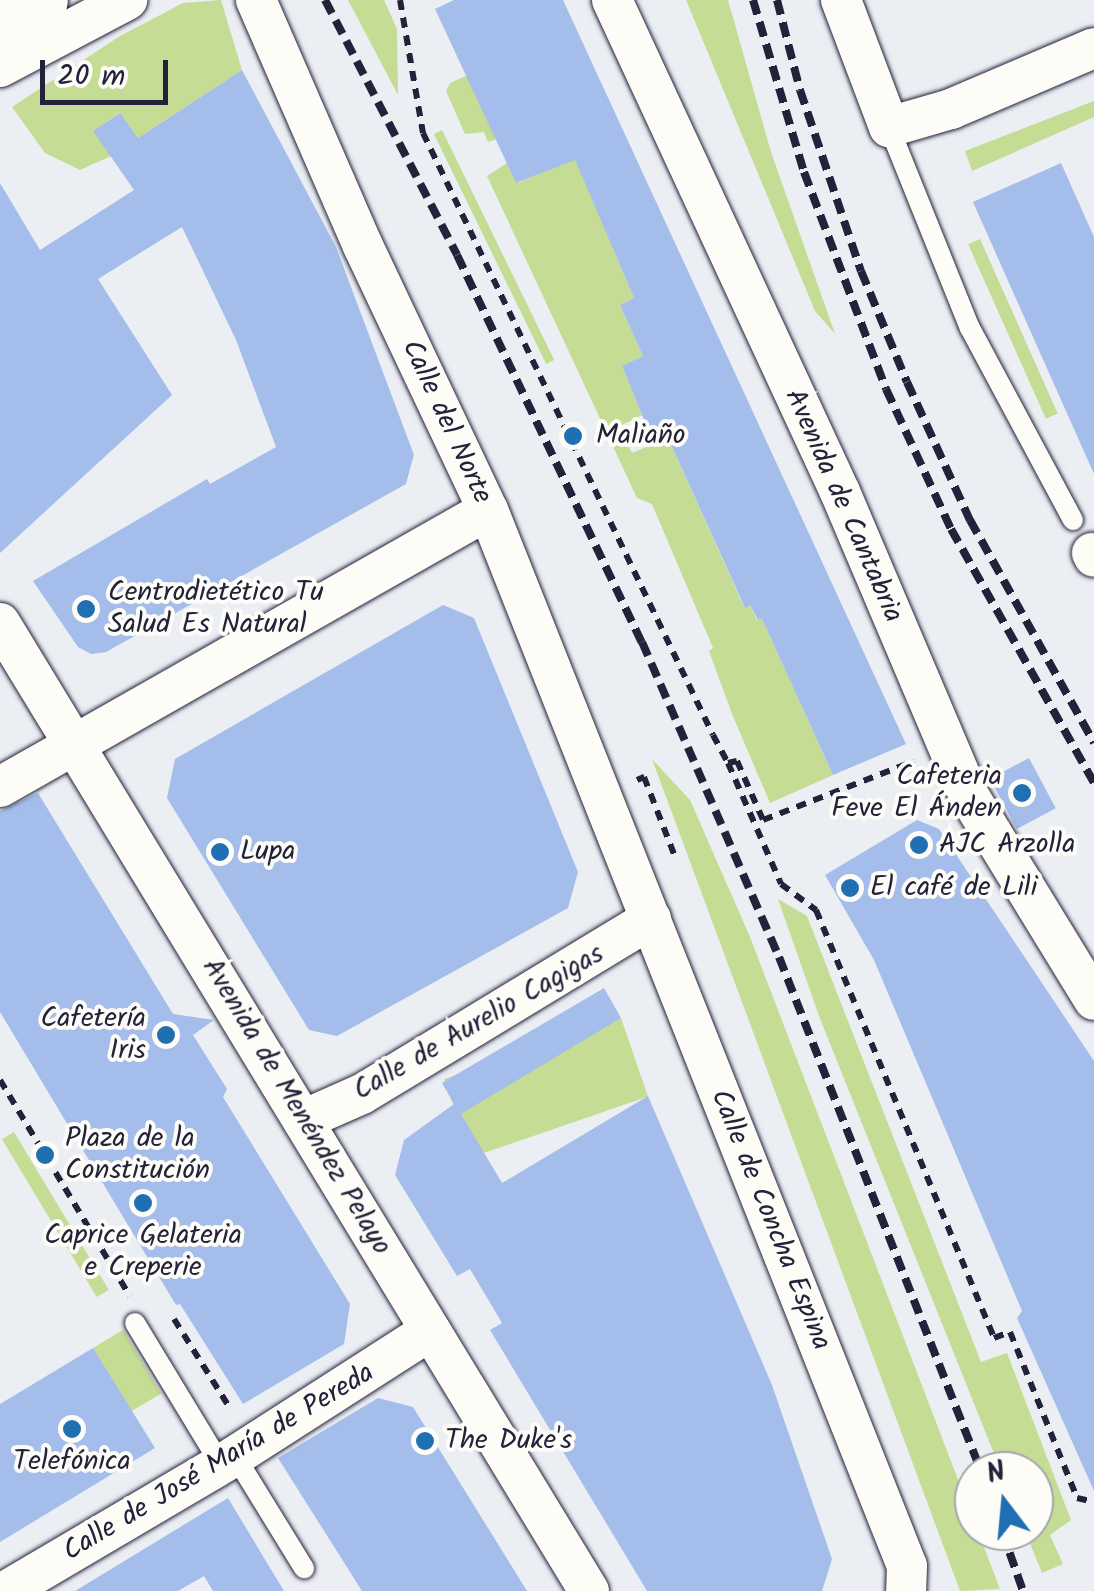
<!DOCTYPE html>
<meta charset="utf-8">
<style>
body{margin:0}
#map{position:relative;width:1094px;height:1591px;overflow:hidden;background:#ebeff4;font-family:Kalam,sans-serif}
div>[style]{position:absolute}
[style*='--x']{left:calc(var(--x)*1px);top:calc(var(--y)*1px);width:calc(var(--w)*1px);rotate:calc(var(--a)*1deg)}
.green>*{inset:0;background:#c4dc93;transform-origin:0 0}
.building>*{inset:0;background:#a4bdea;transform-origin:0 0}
.path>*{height:6px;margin-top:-3px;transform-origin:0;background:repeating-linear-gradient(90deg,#22223b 0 10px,transparent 0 18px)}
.roads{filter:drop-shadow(0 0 2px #22223b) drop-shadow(0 0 2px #22223b)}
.lane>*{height:20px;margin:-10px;padding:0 10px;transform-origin:10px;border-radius:10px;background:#fdfcf7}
.street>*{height:40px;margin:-20px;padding:0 20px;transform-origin:20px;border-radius:20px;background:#fdfcf7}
.secondary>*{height:55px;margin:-27.5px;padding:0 27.5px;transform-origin:27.5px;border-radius:27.5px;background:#fdfcf7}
.rail>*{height:8px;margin-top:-4px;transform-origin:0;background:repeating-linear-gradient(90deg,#22223b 0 15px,transparent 0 23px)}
.dots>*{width:28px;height:28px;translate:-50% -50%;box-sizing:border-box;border:5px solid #fdfcf7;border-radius:50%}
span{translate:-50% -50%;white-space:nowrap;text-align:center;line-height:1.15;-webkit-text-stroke:8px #fdfcf7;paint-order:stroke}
.street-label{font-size:28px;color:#22223b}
.poi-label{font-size:28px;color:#22223b}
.left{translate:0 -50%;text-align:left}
.right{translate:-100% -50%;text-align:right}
.north{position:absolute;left:954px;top:1451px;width:100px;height:100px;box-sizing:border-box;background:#fdfcf7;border:2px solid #a5a5ac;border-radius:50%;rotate:344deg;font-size:28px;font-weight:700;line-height:40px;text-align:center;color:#22223b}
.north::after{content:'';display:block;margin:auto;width:35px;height:45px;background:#1f6fb2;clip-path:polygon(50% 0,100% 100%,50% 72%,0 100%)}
.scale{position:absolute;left:40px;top:60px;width:128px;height:45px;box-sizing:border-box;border:5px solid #22223b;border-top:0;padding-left:12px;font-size:30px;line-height:35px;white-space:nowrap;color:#22223b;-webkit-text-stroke:8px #fdfcf7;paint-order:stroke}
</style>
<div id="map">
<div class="green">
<div style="clip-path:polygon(221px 0,242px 70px,138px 138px,119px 113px,94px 131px,111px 156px,80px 170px,45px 153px,12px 107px,120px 36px,183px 3px)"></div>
<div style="clip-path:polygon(348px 0,384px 0,397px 29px,398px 95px)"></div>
<div style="clip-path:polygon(686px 0,728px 0,771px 152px,835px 334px,815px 311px)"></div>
<div style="clip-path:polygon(468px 75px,497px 139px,488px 142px,484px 132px,465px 134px,446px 91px,450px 83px)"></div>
<div style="clip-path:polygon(1094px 101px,1094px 117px,972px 171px,965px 151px)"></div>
<div style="left:442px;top:130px;width:256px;height:9px;rotate:64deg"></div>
<div style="clip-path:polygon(575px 159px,634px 298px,620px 305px,643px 356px,622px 366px,642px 415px,620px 426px,632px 453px,668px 438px,744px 607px,750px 605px,757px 620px,762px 619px,833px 775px,770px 803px,732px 714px,709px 651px,713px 648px,652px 504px,637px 498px,487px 176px,507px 163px,517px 183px)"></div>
<div style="left:980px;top:239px;width:191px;height:13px;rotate:66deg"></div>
<div style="clip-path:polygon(652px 759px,690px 800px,750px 937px,1000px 1589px,960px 1591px)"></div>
<div style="clip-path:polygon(778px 899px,807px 916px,981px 1362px,1007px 1353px,1071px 1520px,1050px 1535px,1063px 1564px,1042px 1573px,1025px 1531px,1034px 1531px,1034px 1471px,1001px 1471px,819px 1016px)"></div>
<div style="left:621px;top:1018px;width:83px;height:187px;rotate:71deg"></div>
<div style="left:14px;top:1132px;width:184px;height:14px;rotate:59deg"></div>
<div style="left:123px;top:1330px;width:74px;height:35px;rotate:59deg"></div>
</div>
<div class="building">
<div style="clip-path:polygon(454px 0,563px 0,906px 744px,833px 775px,762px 619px,758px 620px,750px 605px,745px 608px,668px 438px,654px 444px,622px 366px,643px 356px,620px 305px,634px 298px,575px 160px,516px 183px,435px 9px)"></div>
<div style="clip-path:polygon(242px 70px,336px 247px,414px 455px,411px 465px,406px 484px,106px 652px,91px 654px,78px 647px,33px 581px,207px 479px,210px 484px,276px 447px,236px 340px,182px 227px,98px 279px,172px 395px,0 553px,0 183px,40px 250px,134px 190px,93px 131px,120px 113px,138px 138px)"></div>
<div style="clip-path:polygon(1061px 163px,1094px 237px,1094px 474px,973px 202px)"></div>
<div style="clip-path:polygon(443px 605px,474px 618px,578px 872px,568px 908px,337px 1036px,309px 1030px,167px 798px,175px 759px)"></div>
<div style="left:1029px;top:758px;width:57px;height:44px;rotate:62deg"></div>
<div style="clip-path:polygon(38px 793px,173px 1014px,214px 1020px,193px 1035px,227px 1089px,223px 1097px,350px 1304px,344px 1344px,243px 1404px,180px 1304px,176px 1305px,0 1012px,0 811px)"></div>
<div style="clip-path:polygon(917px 820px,939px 829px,1094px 1061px,1094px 1491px,1017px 1318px,1022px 1311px,874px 960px,825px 875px)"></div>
<div style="clip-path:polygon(604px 988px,621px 1018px,461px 1114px,502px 1183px,648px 1096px,772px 1385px,832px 1559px,822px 1591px,647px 1591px,490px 1330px,502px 1323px,470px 1269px,457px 1276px,395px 1175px,404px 1140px,454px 1104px,442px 1083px)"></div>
<div style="clip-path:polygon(93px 1348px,155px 1448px,0 1542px,0 1404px)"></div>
<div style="clip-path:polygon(378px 1398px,413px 1407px,527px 1591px,362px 1591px,278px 1458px)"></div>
<div style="clip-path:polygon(228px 1498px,284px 1591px,213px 1591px,204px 1576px,178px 1591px,75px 1591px)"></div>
</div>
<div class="path">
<div style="--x:400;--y:0;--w:135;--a:80.2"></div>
<div style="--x:423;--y:133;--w:668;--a:64.28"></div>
<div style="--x:713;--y:735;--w:32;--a:62"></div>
<div style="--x:728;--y:763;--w:9;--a:-13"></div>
<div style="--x:737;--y:761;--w:64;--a:66.2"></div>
<div style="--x:763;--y:820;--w:162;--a:-21.3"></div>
<div style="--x:728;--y:763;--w:132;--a:66.3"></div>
<div style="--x:781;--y:884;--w:44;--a:36.6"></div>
<div style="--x:816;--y:910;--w:464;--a:67.4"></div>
<div style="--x:994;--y:1338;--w:17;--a:-21"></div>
<div style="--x:1010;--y:1332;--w:179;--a:68"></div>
<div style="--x:1077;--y:1498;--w:17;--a:13"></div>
<div style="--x:637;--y:780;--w:8;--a:-23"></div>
<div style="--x:644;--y:777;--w:83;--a:68.7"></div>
<div style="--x:0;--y:1080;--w:252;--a:59"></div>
<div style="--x:174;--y:1319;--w:107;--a:57.9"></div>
</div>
<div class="roads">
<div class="lane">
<div style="--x:889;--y:127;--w:217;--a:68.1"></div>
<div style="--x:970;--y:328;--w:218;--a:61.8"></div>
<div style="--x:135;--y:1323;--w:166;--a:58.8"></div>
<div style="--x:235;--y:1456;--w:132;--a:58.4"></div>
</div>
<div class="street">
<div style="--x:256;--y:0;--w:268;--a:66.5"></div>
<div style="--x:363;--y:246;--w:292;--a:64.7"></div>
<div style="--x:488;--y:510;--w:1136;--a:68.36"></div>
<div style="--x:907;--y:1566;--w:25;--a:92"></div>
<div style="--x:612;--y:0;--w:542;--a:65.14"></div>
<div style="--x:840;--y:492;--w:330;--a:67"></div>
<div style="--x:969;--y:796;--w:239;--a:58.5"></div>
<div style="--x:841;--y:0;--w:136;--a:69.3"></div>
<div style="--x:889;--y:127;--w:65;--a:-16.2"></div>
<div style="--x:951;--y:109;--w:155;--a:-23.1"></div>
<div style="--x:0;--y:67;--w:144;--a:-27.8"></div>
<div style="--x:1092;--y:553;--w:4;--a:63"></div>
<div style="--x:0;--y:623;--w:1133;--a:58.68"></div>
<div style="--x:0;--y:787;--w:561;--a:-29.58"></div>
<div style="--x:303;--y:1120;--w:64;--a:-23.8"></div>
<div style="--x:362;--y:1094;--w:338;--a:-31.2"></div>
<div style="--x:6;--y:1591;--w:266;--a:-30.5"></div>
<div style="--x:235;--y:1456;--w:232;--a:-32.7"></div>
</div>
<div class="secondary">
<div style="--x:0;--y:21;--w:45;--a:-27.7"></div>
</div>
</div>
<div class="rail">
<div style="--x:325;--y:0;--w:287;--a:62.6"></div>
<div style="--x:457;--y:255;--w:429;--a:64.5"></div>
<div style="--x:642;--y:642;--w:344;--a:66.5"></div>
<div style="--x:779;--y:957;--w:552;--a:68.55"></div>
<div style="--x:753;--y:0;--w:179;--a:73.5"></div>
<div style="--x:804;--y:172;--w:232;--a:69.3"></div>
<div style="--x:886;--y:389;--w:154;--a:65.1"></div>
<div style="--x:951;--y:529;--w:291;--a:60.6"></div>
<div style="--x:777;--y:0;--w:93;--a:75.7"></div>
<div style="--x:800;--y:90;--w:191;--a:71.4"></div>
<div style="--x:861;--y:271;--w:120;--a:67.5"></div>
<div style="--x:907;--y:382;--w:152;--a:65.5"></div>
<div style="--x:970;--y:520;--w:255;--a:60.9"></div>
<div style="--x:1002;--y:1531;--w:64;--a:70.7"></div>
</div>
<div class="dots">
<div style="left:573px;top:436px;background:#1f6fb2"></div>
<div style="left:86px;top:609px;background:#1f6fb2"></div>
<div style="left:1022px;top:793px;background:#1f6fb2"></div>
<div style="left:919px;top:845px;background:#1f6fb2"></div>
<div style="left:220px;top:852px;background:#1f6fb2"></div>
<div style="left:850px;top:888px;background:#1f6fb2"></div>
<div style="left:166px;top:1035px;background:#1f6fb2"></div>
<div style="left:45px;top:1155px;background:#1f6fb2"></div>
<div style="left:143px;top:1203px;background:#1f6fb2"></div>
<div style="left:72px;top:1429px;background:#1f6fb2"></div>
<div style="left:425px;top:1441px;background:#1f6fb2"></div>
</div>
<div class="street-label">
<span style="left:446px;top:422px;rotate:65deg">Calle del Norte</span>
<span style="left:843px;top:506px;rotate:66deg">Avenida de Cantabria</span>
<span style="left:479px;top:1023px;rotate:-30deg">Calle de Aurelio Cagigas</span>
<span style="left:296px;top:1107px;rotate:59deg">Avenida de Menéndez Pelayo</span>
<span style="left:770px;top:1220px;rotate:68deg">Calle de Concha Espina</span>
<span style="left:219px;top:1463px;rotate:-31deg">Calle de José María de Pereda</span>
</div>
<div class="poi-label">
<span class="left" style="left:596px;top:436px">Maliaño</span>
<span class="left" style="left:108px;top:609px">Centrodietético Tu<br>Salud Es Natural</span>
<span class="right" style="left:1002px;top:793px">Cafeteria<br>Feve El Ánden</span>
<span class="left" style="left:939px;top:845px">AJC Arzolla</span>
<span class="left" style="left:240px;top:852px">Lupa</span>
<span class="left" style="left:870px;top:888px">El café de Lili</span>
<span class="right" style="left:146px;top:1035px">Cafetería<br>Iris</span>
<span class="left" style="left:65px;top:1155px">Plaza de la<br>Constitución</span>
<span style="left:143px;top:1252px">Caprice Gelateria<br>e Creperie</span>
<span class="left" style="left:445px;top:1441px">The Duke's</span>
<span style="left:72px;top:1462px">Telefónica</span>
</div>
<div class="north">N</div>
<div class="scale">20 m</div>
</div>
